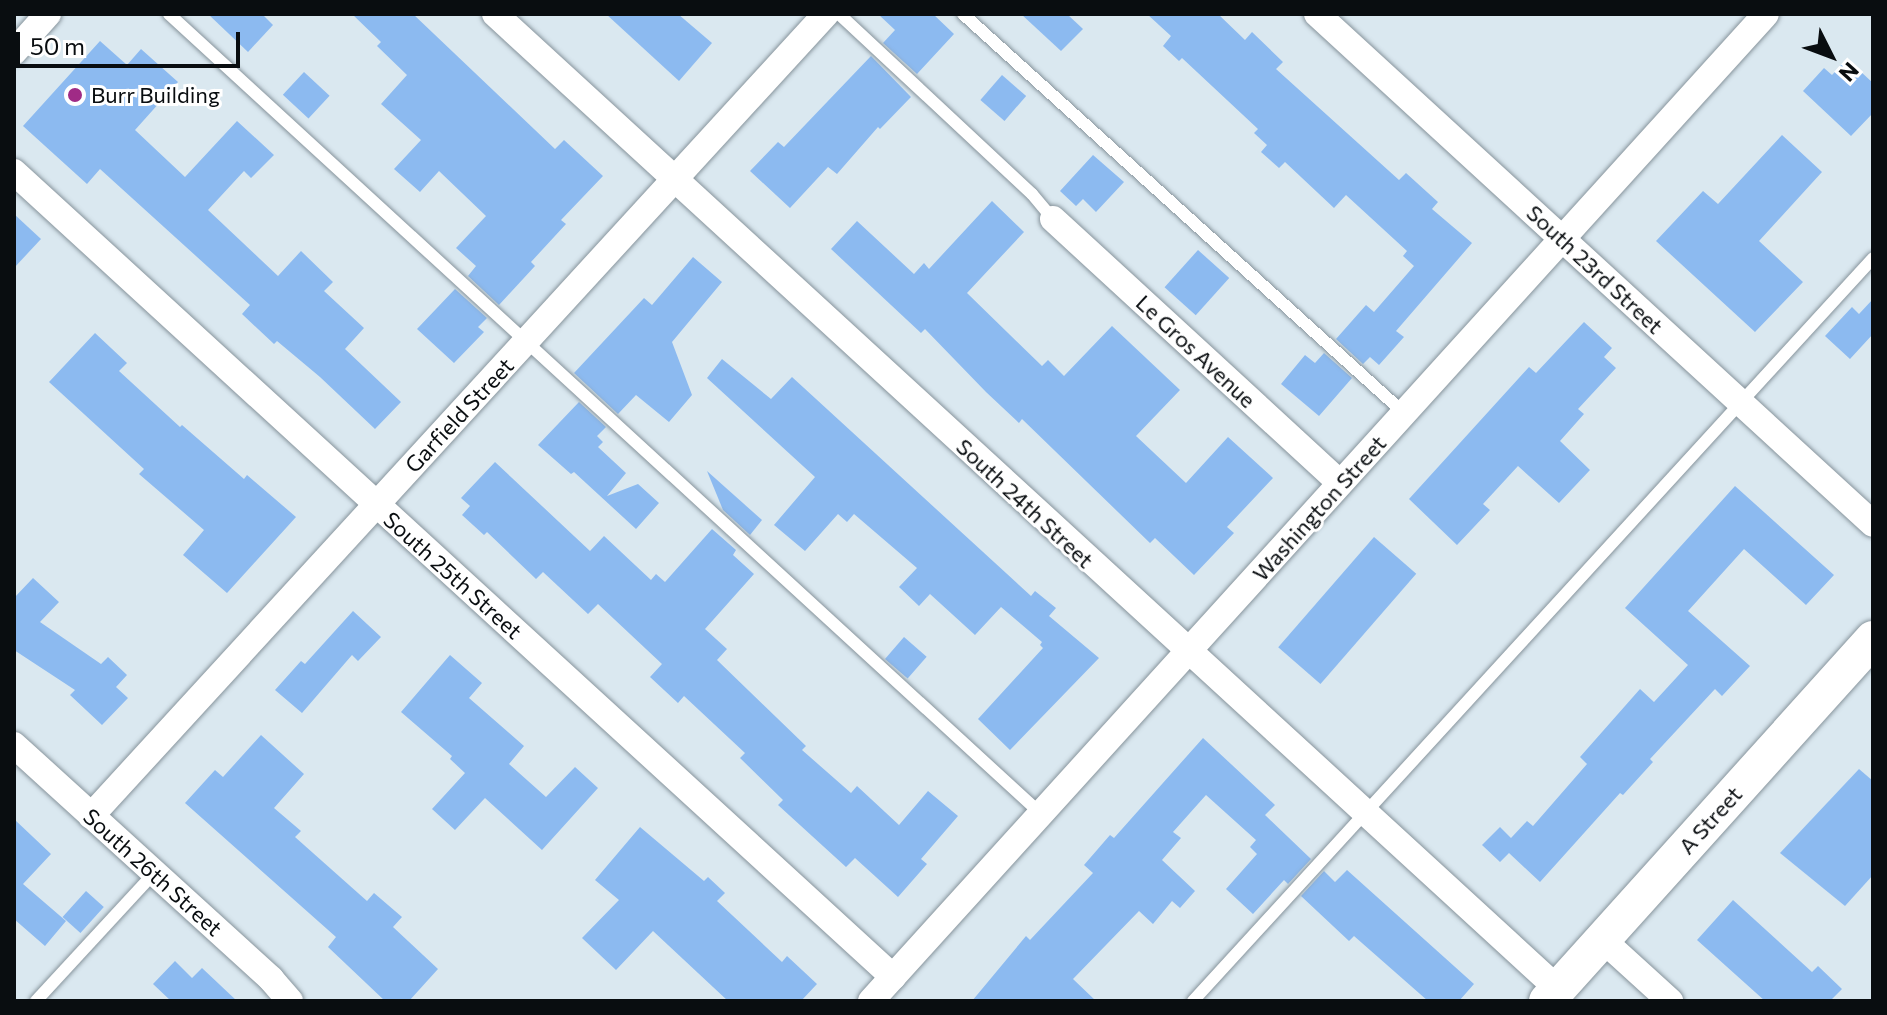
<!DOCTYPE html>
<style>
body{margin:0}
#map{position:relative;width:1887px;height:1015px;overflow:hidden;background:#dae8f0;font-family:Commissioner,sans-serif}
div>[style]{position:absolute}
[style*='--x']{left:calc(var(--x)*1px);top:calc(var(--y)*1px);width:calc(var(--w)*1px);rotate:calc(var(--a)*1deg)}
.building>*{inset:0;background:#8cbaf0;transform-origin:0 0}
.roads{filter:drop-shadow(0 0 2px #87949c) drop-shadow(0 0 2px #87949c)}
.service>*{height:12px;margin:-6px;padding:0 6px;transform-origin:6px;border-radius:6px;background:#fff}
.minor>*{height:26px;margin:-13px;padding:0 13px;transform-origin:13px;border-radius:13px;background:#fff}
.secondary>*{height:36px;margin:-18px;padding:0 18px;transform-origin:18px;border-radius:18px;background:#fff}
.dots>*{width:22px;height:22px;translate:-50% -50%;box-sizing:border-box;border:4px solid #fff;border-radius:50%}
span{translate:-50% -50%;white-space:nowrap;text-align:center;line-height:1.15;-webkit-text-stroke:6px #fff;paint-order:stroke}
.poi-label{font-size:22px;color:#090d10}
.left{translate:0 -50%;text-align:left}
.street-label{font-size:22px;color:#090d10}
.frame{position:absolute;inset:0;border:16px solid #090d10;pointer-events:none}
.north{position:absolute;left:1791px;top:16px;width:80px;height:80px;-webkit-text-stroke:6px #fff;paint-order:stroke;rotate:132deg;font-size:22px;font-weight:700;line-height:32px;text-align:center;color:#090d10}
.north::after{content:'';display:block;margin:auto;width:28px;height:36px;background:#090d10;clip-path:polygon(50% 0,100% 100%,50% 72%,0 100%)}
.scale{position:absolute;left:16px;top:32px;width:224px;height:36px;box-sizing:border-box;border:4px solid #090d10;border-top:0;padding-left:10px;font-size:24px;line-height:28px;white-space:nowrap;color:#090d10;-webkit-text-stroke:6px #fff;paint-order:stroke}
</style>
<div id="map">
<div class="building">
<div style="clip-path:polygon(208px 14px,262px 14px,273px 25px,248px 52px)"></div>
<div style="clip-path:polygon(352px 14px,413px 14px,555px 149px,564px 140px,603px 176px,561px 220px,566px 224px,531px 262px,535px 266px,499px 305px,468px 276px,476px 266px,456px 248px,486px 216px,439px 171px,420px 192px,394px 169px,421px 140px,381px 104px,407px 75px,377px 46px,381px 42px)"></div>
<div style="clip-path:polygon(606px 14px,678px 14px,712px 43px,679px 81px)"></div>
<div style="clip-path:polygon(878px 14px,933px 14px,954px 34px,917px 74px,883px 43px,895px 30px)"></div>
<div style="clip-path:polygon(1021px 14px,1067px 14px,1083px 29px,1061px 51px)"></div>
<div style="clip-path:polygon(1147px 14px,1218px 14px,1245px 40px,1252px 32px,1283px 62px,1276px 69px,1399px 180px,1406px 173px,1438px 202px,1432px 209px,1472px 243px,1396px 331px,1404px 337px,1379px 365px,1370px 357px,1363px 364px,1336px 339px,1366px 305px,1374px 312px,1414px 266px,1403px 256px,1407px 251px,1346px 195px,1334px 208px,1285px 162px,1279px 168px,1261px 152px,1267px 145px,1254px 133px,1258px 129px,1182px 58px,1179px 61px,1163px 46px,1171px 36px)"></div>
<div style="clip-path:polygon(100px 41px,127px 65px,141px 49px,178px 82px,135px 130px,185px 177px,237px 121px,274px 155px,251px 178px,244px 171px,208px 210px,278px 276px,301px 251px,333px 282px,324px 291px,364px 328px,345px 349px,401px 402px,375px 429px,320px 377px,277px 341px,274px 344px,242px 314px,250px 305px,100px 169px,87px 184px,23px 126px)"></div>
<div style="clip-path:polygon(871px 56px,911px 97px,880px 129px,878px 127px,837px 174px,828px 167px,790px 208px,750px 171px,778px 142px,784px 147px)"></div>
<div style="clip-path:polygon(1847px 59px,1873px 83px,1873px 113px,1851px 136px,1803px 91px,1824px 68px,1832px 75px)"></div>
<div style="left:304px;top:72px;width:35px;height:31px;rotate:43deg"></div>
<div style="left:1002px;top:75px;width:32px;height:33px;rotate:41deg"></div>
<div style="clip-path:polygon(1782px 135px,1822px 172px,1759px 241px,1803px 282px,1755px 332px,1656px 241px,1703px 191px,1718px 204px)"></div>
<div style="clip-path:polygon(1093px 155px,1124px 182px,1096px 212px,1083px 199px,1076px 206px,1060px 191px)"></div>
<div style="clip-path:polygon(992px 201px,1024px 232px,967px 293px,1042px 366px,1048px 360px,1064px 376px,1112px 326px,1180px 390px,1136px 436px,1186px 483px,1228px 437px,1273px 478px,1227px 527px,1234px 533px,1194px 575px,1155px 538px,1150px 543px,1022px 419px,1019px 423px,986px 392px,925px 329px,921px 333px,831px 249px,857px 221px,914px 274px,924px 263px,929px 269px)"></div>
<div style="clip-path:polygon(14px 214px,41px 239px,14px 268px)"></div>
<div style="left:1198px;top:250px;width:42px;height:50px;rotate:42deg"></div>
<div style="clip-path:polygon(693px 257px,722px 282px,672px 342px,692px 395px,669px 422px,636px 395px,618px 414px,574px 373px,644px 298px,652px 305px)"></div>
<div style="clip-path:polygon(455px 289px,487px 318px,478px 327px,484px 332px,454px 363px,417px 329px)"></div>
<div style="clip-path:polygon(1873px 299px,1873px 334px,1850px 359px,1825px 336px,1852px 307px,1859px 314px)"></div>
<div style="clip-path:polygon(1584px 322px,1612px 348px,1604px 357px,1616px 368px,1578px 409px,1584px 414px,1560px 441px,1590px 470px,1559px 503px,1518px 466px,1483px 504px,1490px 510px,1457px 545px,1409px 499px,1529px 367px,1536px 373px)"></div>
<div style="clip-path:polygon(95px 333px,127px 363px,119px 371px,180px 427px,182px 425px,244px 479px,247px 475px,296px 517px,227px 593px,183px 555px,204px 530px,139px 474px,144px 469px,49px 382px)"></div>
<div style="clip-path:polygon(1324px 353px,1352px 378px,1319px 416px,1281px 384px,1305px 355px,1315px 363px)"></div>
<div style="clip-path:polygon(722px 359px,771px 399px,792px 377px,1031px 596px,1035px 591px,1056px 608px,1049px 616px,1099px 658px,1010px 750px,978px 719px,1043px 648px,1040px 645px,1042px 642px,1001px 607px,975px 635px,930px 594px,919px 606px,899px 587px,917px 568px,854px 514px,847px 522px,838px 514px,805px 551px,774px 525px,815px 477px,707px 378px)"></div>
<div style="clip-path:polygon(579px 402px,606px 427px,597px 436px,603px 442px,598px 447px,626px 473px,607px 496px,638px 484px,659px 503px,636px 529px,574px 472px,571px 474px,538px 445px)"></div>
<div style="clip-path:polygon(495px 462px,590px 551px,604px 536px,651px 580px,656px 574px,665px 582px,712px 529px,736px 550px,733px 555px,754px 574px,705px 629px,727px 649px,717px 660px,806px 746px,802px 750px,851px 793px,857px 786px,899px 825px,928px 791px,958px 816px,921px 859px,927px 864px,898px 897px,855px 858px,846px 867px,778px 805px,783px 800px,740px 758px,745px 753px,684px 696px,678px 703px,650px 677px,662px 664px,598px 604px,588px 614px,543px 572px,536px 579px,487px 532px,484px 535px,462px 515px,470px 506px,461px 498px)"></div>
<div style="clip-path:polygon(707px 471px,762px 520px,750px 535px,723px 510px)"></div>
<div style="clip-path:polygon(1735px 486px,1834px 575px,1806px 605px,1744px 549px,1688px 611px,1750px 666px,1722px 696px,1715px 689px,1650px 759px,1653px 762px,1623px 795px,1620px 793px,1540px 882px,1509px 853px,1500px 862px,1482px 845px,1500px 827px,1511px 838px,1527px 821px,1533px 826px,1587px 764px,1580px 757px,1640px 689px,1654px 702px,1688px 665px,1625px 608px)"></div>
<div style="left:1374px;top:537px;width:56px;height:146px;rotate:41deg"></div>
<div style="clip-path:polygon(33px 578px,59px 602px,40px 622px,101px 664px,108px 657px,127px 675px,116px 687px,128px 698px,102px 725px,70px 695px,75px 690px,14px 650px,14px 598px)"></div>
<div style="clip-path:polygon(353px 611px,381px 637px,358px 661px,352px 655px,302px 713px,275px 690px,301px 661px,305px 664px)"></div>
<div style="left:904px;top:637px;width:30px;height:29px;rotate:41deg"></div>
<div style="clip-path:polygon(450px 655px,482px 683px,469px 698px,524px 746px,509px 764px,546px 797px,575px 767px,598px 788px,542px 850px,485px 798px,455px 830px,432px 809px,465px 773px,450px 759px,452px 756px,401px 712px)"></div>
<div style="clip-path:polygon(261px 735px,304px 774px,274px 808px,301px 831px,295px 837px,367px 901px,374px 893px,402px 917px,393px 927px,438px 969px,409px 1001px,385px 1001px,328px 947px,336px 937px,185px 803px,215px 770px,223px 777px)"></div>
<div style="clip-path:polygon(1203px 738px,1275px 805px,1265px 815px,1311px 859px,1288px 884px,1284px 880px,1253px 914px,1226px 889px,1257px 854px,1250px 847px,1256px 840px,1206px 795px,1173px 832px,1181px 838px,1162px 860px,1195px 891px,1180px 908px,1172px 901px,1153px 924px,1139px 911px,1073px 979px,1096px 1001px,972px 1001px,1026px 936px,1030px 940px,1093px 873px,1084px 865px,1110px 835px,1114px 838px)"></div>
<div style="clip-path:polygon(1859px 769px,1873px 781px,1873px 875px,1845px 906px,1780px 853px)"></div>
<div style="clip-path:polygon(14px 819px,51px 854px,23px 884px,66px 921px,45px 946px,14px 919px)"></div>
<div style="clip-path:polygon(640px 827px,704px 881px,708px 877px,725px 893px,717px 901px,782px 962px,787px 956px,817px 984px,801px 1001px,728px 1001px,653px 931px,616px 970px,582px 938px,619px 900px,595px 880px)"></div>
<div style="clip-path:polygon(1347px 870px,1474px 984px,1459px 1001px,1428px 1001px,1354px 936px,1349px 941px,1301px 896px,1324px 871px,1335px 882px)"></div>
<div style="left:86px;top:891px;width:24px;height:35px;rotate:42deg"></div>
<div style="clip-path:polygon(1733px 900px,1812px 972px,1818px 966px,1842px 989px,1830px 1001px,1765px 1001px,1697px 940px)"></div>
<div style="clip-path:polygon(175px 961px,192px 978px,202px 968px,237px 1001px,171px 1001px,153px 984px)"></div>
</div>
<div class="roads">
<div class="service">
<div style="--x:169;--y:14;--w:1183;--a:42.53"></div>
<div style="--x:839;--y:14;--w:264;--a:43"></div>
<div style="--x:1032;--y:194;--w:33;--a:50"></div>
<div style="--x:963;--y:14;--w:595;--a:42.14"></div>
<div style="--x:36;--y:1001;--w:174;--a:-47.3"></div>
<div style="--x:1193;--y:1001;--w:1007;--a:-47.53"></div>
</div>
<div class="minor">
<div style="--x:495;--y:14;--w:1442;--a:42.53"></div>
<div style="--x:1317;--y:14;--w:754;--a:42.53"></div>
<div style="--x:14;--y:52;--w:51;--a:-48.2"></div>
<div style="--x:14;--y:172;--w:1192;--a:42.48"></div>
<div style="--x:1053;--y:219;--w:390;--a:42.6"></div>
<div style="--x:14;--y:745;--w:348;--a:42.3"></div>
<div style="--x:271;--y:979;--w:29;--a:49"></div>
<div style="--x:91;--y:816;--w:1088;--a:-47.5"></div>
<div style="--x:1603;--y:940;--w:91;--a:42.3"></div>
<div style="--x:871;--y:1001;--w:1332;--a:-47.8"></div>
</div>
<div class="secondary">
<div style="--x:1547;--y:1001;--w:487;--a:-48"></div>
</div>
</div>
<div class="dots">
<div style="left:75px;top:95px;background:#a02b86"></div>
</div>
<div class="poi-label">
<span class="left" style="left:91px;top:95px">Burr Building</span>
</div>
<div class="street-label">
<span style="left:1595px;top:269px;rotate:43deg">South 23rd Street</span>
<span style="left:1196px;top:351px;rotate:43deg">Le Gros Avenue</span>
<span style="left:459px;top:415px;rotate:-47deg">Garfield Street</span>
<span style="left:1025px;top:503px;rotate:43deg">South 24th Street</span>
<span style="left:1319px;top:508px;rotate:-48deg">Washington Street</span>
<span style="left:453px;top:575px;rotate:42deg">South 25th Street</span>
<span style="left:1710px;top:820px;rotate:-48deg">A Street</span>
<span style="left:153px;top:872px;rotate:42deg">South 26th Street</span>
</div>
<div class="frame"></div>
<div class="north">N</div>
<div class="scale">50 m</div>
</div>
